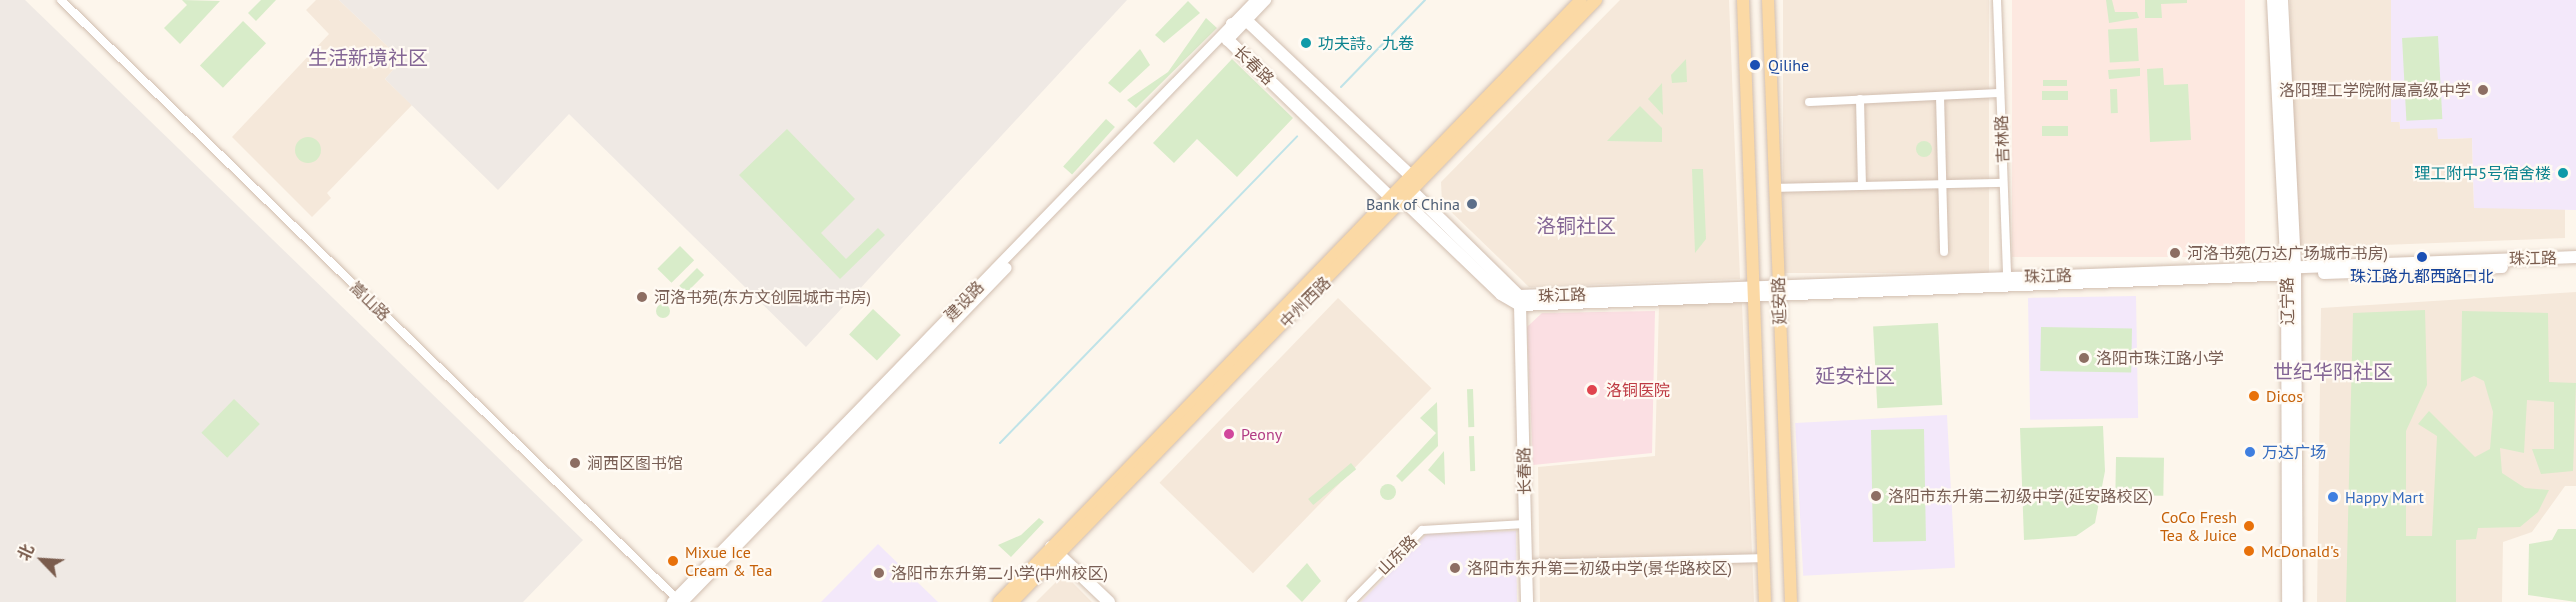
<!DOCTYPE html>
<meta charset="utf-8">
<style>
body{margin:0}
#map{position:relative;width:2576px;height:602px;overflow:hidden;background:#fdf6ec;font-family:"PT Sans","Noto Sans SC",sans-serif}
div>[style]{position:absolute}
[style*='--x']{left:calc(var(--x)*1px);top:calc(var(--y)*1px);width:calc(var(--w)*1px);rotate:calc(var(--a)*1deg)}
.residential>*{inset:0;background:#f5e8da;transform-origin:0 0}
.commercial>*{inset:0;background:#fde8e0;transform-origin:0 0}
.industrial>*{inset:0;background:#efe9e4}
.education>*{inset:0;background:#f3e8fa;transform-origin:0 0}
.medical>*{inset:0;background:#fbdfe3}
.green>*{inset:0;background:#d8ecc9;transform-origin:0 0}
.round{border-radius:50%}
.stream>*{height:2px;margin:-1px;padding:0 1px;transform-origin:1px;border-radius:1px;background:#bfe3e8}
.roads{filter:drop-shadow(0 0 2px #d1beb0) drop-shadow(0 0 2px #d1beb0)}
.minor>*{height:8px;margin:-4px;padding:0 4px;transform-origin:4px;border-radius:4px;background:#fff}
.tertiary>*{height:10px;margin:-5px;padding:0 5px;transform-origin:5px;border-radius:5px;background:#fff}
.secondary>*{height:12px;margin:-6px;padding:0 6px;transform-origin:6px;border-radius:6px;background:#fff}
.primary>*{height:12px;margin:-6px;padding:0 6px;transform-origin:6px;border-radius:6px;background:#fbd9a5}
.dots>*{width:16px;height:16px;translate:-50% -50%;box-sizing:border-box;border:3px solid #fffaf3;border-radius:50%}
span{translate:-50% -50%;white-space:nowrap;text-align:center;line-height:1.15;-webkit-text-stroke:4.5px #fffaf3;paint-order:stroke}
.culture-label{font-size:16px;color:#0d838f}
.left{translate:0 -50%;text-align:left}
.right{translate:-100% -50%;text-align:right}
.street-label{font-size:16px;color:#7a5c4d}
.transit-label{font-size:16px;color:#164399}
.education-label{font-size:16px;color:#785e54}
.service-label{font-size:16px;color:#4e5e75}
.health-label{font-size:16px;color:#be3a42}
.food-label{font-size:16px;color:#c56008}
.hotel-label{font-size:16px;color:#b23c85}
.shop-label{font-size:16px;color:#366cbe}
.quarter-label{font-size:20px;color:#846695}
.north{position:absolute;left:12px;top:530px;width:60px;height:60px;-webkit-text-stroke:4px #fffaf3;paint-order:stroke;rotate:295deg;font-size:16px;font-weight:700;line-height:24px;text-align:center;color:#7a5c4d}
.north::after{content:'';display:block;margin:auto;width:21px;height:27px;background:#7a5c4d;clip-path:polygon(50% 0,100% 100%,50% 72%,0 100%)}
</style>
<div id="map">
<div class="residential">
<div style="clip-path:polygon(316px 0,339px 0,402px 60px,385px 79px,412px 105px,327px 193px,331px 198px,312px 217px,232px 137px,329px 34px,306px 10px)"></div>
<div style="clip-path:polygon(1620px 0,1729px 0,1740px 279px,1529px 287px,1442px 203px,1441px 182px)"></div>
<div style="left:1783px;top:0;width:206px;height:273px"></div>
<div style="clip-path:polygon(2290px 0,2391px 0,2400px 128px,2438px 128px,2438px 139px,2472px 138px,2474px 208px,2565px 206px,2565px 238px,2303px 248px,2296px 241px)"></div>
<div style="clip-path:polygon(2576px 292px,2576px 486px,2565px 486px,2532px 532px,2503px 542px,2502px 602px,2317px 602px,2321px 308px)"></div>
<div style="left:1338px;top:298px;width:130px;height:257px;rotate:44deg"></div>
<div style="clip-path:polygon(1742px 303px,1754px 602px,1540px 602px,1538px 467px,1655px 456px,1659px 305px)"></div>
<div style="clip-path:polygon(1064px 574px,1092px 602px,1036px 602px)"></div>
</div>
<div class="commercial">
<div style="left:2012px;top:0;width:233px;height:257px"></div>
</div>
<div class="industrial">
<div style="clip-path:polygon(0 0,25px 0,583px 540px,523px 602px,0 602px)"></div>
<div style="clip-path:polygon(339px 0,1127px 0,806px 347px,569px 114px,498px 190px,385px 79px,402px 60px)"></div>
</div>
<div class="education">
<div style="clip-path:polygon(2391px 0,2576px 0,2576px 210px,2474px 208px,2472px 138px,2438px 139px,2437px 128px,2400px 129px,2400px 122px,2391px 122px)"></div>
<div style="left:2136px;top:296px;width:122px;height:108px;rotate:89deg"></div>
<div style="left:1947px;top:415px;width:153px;height:152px;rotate:87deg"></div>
<div style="clip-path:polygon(1516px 531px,1517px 602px,1361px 602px,1427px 534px)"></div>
<div style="clip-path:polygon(878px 544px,938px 602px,821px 602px)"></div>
</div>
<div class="medical">
<div style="clip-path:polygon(1655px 311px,1652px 453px,1533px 465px,1527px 327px,1542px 313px)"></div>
</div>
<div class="green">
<div style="clip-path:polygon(182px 0,220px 1px,180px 44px,164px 28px,187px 5px)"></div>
<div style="clip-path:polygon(261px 0,276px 0,256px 21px,248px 13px)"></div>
<div style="clip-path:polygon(2106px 0,2112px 0,2115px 12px,2137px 12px,2139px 18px,2109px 23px)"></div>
<div style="clip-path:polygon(2145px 0,2187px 0,2187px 3px,2161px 4px,2162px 18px,2145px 18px)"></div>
<div style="clip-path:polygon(1188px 1px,1200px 13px,1164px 43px,1155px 35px)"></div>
<div style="clip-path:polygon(1206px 18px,1217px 28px,1136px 108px,1127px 100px,1168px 72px)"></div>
<div style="left:243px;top:21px;width:32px;height:62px;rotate:44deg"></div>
<div style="left:2137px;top:28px;width:33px;height:29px;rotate:87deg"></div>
<div style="left:2438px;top:36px;width:83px;height:36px;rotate:87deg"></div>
<div style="clip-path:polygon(1140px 49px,1150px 65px,1120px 93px,1108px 83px)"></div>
<div style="clip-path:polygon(1232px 59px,1293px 118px,1237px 177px,1197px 139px,1174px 163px,1153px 143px)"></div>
<div style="clip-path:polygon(1686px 59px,1687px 82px,1672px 83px,1671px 75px)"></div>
<div style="clip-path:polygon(2140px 68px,2140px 76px,2109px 79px,2108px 70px)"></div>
<div style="clip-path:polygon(2163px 68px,2164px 85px,2188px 84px,2191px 140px,2150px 142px,2147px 69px)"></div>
<div style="left:2043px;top:80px;width:24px;height:6px"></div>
<div style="clip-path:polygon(1662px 83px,1663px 115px,1648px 99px)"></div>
<div style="left:2117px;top:89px;width:24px;height:7px;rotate:88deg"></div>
<div style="left:2042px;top:91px;width:26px;height:9px"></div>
<div style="clip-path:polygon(1640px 106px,1662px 128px,1662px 142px,1607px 141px)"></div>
<div style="left:1106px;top:119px;width:12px;height:64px;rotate:42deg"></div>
<div style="left:2068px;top:126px;width:10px;height:26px;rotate:90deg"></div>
<div style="clip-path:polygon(787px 129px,855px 199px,821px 233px,846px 259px,878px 228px,885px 235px,840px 279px,739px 175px)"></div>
<div class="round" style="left:295px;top:137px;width:26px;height:26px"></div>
<div class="round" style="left:1916px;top:141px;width:16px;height:16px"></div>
<div style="clip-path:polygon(1703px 169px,1706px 239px,1695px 253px,1692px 169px)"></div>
<div style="left:680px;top:246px;width:20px;height:32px;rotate:45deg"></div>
<div style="left:697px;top:268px;width:10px;height:25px;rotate:45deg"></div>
<div class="round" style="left:656px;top:304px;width:14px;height:14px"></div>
<div style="left:873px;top:309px;width:38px;height:35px;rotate:43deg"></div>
<div style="clip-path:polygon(2425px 310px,2427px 385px,2406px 431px,2406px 536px,2432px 536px,2437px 436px,2418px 424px,2429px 411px,2475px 457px,2490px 449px,2493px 412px,2484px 381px,2474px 376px,2461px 382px,2462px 311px,2548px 313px,2549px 382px,2576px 383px,2573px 471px,2541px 474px,2532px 449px,2554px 449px,2554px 402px,2527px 400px,2524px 453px,2500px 448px,2502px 473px,2525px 488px,2549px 490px,2538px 512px,2520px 527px,2478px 528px,2476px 539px,2456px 540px,2456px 602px,2346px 602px,2353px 313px)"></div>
<div style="left:1938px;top:323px;width:82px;height:65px;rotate:87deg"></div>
<div style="left:2041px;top:327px;width:91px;height:44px;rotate:1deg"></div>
<div style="left:1473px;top:389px;width:38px;height:6px;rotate:88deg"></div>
<div style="left:234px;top:399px;width:36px;height:47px;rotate:44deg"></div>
<div style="clip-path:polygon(1437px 402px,1438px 446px,1402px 482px,1396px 476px,1436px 433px,1420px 418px)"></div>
<div style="clip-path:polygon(2103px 426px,2105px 471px,2095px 523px,2076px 536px,2024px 540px,2020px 428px)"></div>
<div style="left:1924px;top:429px;width:112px;height:53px;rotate:89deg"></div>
<div style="left:1474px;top:436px;width:35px;height:5px;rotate:88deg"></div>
<div style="clip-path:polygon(1444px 451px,1445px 485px,1428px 470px)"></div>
<div style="left:2116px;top:457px;width:48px;height:38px;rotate:1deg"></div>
<div style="left:1351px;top:463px;width:8px;height:56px;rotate:50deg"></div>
<div class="round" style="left:1380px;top:484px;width:16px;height:16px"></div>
<div style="clip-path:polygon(1039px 518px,1044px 522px,1011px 557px,998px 545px,1021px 535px)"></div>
<div style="clip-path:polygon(2558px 529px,2576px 529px,2576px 602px,2528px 595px,2529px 544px,2552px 540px)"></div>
<div style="clip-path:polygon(1307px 563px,1321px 581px,1302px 602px,1286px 586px)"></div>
</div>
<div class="stream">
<div style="--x:1341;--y:87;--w:121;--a:-46"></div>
<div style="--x:1000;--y:443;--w:427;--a:-45.9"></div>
</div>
<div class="roads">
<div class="minor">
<div style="--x:61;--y:0;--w:863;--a:44.2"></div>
<div style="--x:1997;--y:0;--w:278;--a:87.9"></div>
<div style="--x:1940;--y:96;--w:156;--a:88.5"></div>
<div style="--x:1860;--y:99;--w:86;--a:88.7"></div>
<div style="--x:1809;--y:102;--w:191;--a:-2.7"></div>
<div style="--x:1775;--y:188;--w:228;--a:-1.3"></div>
<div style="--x:1526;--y:564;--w:238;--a:-1.4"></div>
<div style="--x:1351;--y:602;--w:101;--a:-45.4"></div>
<div style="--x:1422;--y:530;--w:103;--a:-3.3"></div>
</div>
<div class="tertiary">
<div style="--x:1227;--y:41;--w:57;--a:-46.4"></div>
<div style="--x:672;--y:602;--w:839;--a:-45.87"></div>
<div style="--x:683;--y:602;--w:465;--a:-45.9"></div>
</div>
<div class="secondary">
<div style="--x:2273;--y:0;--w:274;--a:87.1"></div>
<div style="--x:2287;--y:274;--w:328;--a:89.8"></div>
<div style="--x:2282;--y:0;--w:266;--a:87.2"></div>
<div style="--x:2295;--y:266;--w:336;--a:89.7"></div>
<div style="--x:2324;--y:273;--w:178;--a:-1.9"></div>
<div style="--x:1519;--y:296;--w:1058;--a:-2.11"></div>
<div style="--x:1520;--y:305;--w:22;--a:-150"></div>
<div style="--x:1501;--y:294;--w:134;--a:-136.2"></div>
<div style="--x:1404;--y:201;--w:13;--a:-167"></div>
<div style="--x:1391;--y:198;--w:227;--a:-135.9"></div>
<div style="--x:1228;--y:40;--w:16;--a:-76"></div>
<div style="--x:1232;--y:24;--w:15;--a:-16"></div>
<div style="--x:1246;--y:20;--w:228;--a:43.4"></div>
<div style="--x:1412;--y:177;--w:14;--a:90"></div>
<div style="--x:1412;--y:191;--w:150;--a:44.5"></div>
<div style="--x:1519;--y:296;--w:9;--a:84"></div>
<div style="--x:1520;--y:305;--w:219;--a:88.7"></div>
<div style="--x:1525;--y:524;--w:78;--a:88.5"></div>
<div style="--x:1520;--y:305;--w:776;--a:-2.29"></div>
<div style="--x:1051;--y:547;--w:80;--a:43.5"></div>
</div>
<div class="primary">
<div style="--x:1743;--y:0;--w:602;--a:87.91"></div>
<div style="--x:1768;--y:0;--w:602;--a:87.81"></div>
<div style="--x:999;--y:602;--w:837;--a:-45.97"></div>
<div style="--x:1012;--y:602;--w:839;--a:-45.87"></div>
</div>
</div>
<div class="dots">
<div style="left:1306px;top:43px;background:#0f9aa8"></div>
<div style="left:1755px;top:65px;background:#1a4fb4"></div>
<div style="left:2483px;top:90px;background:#8d6e63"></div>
<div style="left:2563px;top:173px;background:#0f9aa8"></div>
<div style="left:1472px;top:204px;background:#5c6f8a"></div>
<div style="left:2175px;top:253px;background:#8d6e63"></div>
<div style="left:2422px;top:257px;background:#1a4fb4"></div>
<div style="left:642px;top:297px;background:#8d6e63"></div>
<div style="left:2084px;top:358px;background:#8d6e63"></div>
<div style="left:1592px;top:390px;background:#e0444e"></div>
<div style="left:2254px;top:396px;background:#e8710a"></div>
<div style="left:1229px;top:434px;background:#d1479c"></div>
<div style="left:2250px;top:452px;background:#3f7fe0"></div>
<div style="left:575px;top:463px;background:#8d6e63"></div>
<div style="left:1876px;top:496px;background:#8d6e63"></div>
<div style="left:2333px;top:497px;background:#3f7fe0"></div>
<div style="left:2249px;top:526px;background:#e8710a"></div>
<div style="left:2249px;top:551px;background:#e8710a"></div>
<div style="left:673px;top:561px;background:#e8710a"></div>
<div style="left:1455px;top:568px;background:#8d6e63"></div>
<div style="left:879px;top:573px;background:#8d6e63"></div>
</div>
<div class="culture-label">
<span class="left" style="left:1318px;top:43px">功夫詩。九卷</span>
<span class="right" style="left:2551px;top:173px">理工附中5号宿舍楼</span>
</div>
<div class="street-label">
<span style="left:1254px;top:65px;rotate:44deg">长春路</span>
<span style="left:2002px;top:139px;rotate:-92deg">吉林路</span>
<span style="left:2533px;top:258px;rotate:-1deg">珠江路</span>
<span style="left:2048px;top:276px;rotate:-2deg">珠江路</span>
<span style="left:1562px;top:295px;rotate:-2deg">珠江路</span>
<span style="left:370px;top:301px;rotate:44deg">嵩山路</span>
<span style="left:964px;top:301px;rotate:-46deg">建设路</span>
<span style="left:1779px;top:301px;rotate:-92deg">延安路</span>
<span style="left:2287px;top:301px;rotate:-91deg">辽宁路</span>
<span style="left:1305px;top:302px;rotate:-45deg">中州西路</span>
<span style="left:1524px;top:471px;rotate:-91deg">长春路</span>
<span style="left:1397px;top:555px;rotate:-45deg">山东路</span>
</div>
<div class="transit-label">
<span class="left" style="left:1768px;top:65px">Qilihe</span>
<span style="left:2422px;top:276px">珠江路九都西路口北</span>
</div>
<div class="education-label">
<span class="right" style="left:2471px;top:90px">洛阳理工学院附属高级中学</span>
<span class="left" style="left:2187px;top:253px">河洛书苑(万达广场城市书房)</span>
<span class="left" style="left:654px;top:297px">河洛书苑(东方文创园城市书房)</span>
<span class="left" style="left:2096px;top:358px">洛阳市珠江路小学</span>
<span class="left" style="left:587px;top:463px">涧西区图书馆</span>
<span class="left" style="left:1888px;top:496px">洛阳市东升第二初级中学(延安路校区)</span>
<span class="left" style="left:1467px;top:568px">洛阳市东升第二初级中学(景华路校区)</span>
<span class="left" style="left:891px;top:573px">洛阳市东升第二小学(中州校区)</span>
</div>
<div class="service-label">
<span class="right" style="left:1460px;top:204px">Bank of China</span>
</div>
<div class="health-label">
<span class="left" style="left:1606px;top:390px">洛铜医院</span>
</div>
<div class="food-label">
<span class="left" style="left:2266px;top:396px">Dicos</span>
<span class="right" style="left:2237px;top:526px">CoCo Fresh<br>Tea &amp; Juice</span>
<span class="left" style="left:2261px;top:551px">McDonald's</span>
<span class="left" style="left:685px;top:561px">Mixue Ice<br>Cream &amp; Tea</span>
</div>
<div class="hotel-label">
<span class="left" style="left:1241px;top:434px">Peony</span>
</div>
<div class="shop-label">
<span class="left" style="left:2262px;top:452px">万达广场</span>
<span class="left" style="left:2345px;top:497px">Happy Mart</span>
</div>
<div class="quarter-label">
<span style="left:368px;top:58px">生活新境社区</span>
<span style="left:1576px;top:226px">洛铜社区</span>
<span style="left:2333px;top:372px">世纪华阳社区</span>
<span style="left:1855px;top:376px">延安社区</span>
</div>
<div class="north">北</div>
</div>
